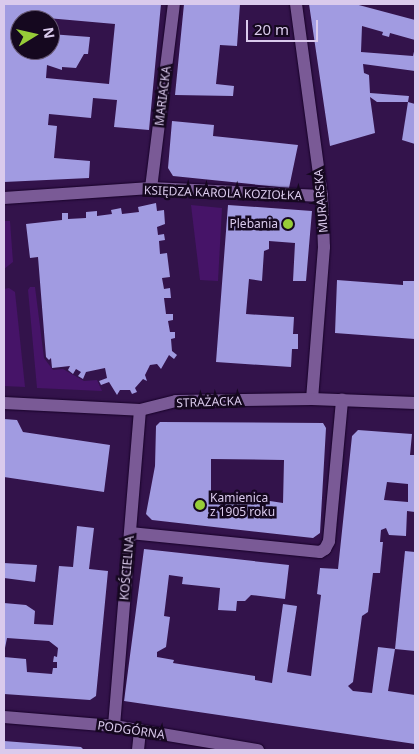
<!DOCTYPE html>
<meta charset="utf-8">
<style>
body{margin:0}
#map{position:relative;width:419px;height:754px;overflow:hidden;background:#33134b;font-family:"Noto Sans",sans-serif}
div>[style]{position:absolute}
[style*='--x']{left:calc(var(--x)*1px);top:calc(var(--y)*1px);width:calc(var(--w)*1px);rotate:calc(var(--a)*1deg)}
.green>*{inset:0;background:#461468}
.building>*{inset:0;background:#a19be1}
.roads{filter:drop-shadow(0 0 1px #180229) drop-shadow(0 0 1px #180229)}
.street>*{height:12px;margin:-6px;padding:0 6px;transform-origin:6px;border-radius:6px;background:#7a5a96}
.dots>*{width:14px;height:14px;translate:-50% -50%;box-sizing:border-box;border:2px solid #15081f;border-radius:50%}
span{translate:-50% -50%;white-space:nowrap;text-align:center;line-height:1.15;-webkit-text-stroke:5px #15081f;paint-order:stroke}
.street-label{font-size:12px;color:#dacaec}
.poi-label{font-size:12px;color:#dacaec}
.right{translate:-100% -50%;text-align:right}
.left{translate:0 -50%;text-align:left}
.frame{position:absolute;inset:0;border:5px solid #dacaec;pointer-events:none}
.north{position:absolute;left:10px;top:10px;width:50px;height:50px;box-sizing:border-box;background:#15081f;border:1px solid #645671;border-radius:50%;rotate:81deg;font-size:14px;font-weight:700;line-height:20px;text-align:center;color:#dacaec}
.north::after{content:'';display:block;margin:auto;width:18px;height:22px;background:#97cc38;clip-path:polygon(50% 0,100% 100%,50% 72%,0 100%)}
.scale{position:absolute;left:246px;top:20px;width:72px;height:22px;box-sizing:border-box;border:2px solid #dacaec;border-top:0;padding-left:6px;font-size:15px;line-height:18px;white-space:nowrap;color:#dacaec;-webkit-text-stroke:4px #15081f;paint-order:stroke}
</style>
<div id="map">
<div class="green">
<div style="clip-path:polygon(191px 205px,222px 208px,218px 281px,200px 280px)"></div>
<div style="clip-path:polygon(4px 221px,10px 221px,13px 262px,4px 269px)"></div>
<div style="clip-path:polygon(30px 287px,35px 287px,44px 358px,53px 370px,63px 369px,84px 381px,97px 380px,102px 391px,37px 388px,28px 290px)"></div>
<div style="clip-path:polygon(9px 288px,15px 292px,25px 387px,4px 386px,4px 289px)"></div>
</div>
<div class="building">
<div style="clip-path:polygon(evenodd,4px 4px,161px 4px,149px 130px,114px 127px,117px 100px,93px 98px,91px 118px,49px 114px,48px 125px,57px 126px,54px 158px,90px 161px,89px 178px,4px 182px,4px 4px,45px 14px,47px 18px,115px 24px,109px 84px,46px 78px,47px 65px,62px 70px,62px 67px,76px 68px,84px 54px,88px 54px,90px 37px,50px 34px,50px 50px,20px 50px,20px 20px,41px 20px,45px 14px)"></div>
<div style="clip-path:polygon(184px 4px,240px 4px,237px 46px,220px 45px,216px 84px,234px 86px,233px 96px,175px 95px)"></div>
<div style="clip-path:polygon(309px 4px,355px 4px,415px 20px,415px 40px,390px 33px,389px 37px,382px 35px,383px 32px,362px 26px,361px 52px,413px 56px,415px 47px,415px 71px,363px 64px,364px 73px,369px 75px,370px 93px,409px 96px,408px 102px,377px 102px,370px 97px,375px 133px,330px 146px)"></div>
<div style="clip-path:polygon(408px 102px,415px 104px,415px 144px,402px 140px)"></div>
<div style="clip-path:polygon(172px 121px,214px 125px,213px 136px,298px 145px,289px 188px,173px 176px,168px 168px)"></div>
<div style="clip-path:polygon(156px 203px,157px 211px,164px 210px,165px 224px,157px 227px,158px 235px,164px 234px,165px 240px,159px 241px,160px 254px,167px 253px,170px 277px,162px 278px,164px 289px,170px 288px,171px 298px,164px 298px,166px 314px,173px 314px,173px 320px,168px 321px,170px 332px,175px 332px,175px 338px,171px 339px,172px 351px,177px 355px,174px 359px,169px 355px,161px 369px,157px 364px,150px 365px,145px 375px,147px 381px,143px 379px,135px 388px,137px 392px,132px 394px,130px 390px,120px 390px,117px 395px,109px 382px,101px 385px,99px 381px,107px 378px,105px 368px,86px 372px,83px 379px,78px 376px,81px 372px,76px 369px,73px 374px,68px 370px,70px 366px,52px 368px,51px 358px,49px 360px,46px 357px,38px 257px,30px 258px,26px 224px,62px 220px,62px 213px,68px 213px,68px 219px,86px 218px,86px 212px,97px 211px,97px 216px,112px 214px,111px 210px,121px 208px,122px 214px,139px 212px,138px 207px)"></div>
<div style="clip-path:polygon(228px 205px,312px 211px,306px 281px,293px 281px,295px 243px,269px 241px,269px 249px,264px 251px,262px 281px,249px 279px,246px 314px,294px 317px,293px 334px,298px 334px,298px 349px,292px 349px,291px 367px,216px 362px)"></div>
<div style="clip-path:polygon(337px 280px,403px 285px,403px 281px,415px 281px,415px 339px,335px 333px)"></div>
<div style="clip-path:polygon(4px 419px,17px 420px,23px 432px,110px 445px,104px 492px,4px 477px)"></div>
<div style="clip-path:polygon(evenodd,160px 422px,323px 423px,326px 428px,320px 533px,313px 538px,152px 520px,146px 514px,155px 466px,156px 426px,160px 422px,211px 459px,284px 460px,283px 503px,257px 499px,257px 502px,252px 496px,211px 494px,211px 459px)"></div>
<div style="clip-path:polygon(evenodd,358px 430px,412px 434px,410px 455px,415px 455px,415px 512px,407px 511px,406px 536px,389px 535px,386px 528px,381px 530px,380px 542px,383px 542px,380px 573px,373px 573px,368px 612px,362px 616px,353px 682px,348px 686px,353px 691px,372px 693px,378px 647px,395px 649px,388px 691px,415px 695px,415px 744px,124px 701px,144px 549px,289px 565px,285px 599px,251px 595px,245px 601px,237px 601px,236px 611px,218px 610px,220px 588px,182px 584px,183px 577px,169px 575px,164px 616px,170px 617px,166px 647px,157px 652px,157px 657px,174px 660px,173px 663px,255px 676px,255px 680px,272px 683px,283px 604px,297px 606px,287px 672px,311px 676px,321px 595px,317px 594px,320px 568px,338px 569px,352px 436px,358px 430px,387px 482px,408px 484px,408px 502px,384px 500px,387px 482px)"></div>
<div style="clip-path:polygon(77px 526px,94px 528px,89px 569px,108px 571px,96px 696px,90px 700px,4px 694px,4px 657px,26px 659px,27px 672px,52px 674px,53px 668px,57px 668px,57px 662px,53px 662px,54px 656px,57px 657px,58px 648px,49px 641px,7px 638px,4px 653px,4px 603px,26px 605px,35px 611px,34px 624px,53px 625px,59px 566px,73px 567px)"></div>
<div style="clip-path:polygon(405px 551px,415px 552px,415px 651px,395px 649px)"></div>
<div style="clip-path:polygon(4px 563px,37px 565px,35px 582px,4px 578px)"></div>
<div style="clip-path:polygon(4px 741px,81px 747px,84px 750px,4px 750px)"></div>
</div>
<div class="roads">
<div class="street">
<div style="--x:296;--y:4;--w:194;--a:82.3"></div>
<div style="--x:322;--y:196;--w:51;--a:87.8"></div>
<div style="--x:324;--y:247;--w:152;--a:94.5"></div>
<div style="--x:151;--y:188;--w:185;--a:-82.9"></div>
<div style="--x:4;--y:198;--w:147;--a:-3.9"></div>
<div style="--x:151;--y:188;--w:171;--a:2.7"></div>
<div style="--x:4;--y:403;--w:136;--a:2.9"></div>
<div style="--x:140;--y:410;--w:37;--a:-14"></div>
<div style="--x:176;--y:401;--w:136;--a:-0.8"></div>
<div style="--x:312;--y:399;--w:103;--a:2.2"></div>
<div style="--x:130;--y:533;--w:191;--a:5.7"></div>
<div style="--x:320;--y:552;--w:6;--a:-31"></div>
<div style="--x:325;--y:549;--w:9;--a:-63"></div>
<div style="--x:329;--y:541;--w:142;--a:-84.7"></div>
<div style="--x:4;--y:717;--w:110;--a:4.7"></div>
<div style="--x:114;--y:726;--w:146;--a:9.5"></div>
<div style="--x:114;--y:726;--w:317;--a:-85.3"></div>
<div style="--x:138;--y:750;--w:20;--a:-84"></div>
</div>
</div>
<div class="dots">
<div style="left:288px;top:224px;background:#97cc38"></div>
<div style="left:200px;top:505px;background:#97cc38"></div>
</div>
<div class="street-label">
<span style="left:163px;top:96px;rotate:-83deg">MARIACKA</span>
<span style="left:223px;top:193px;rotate:2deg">KSIĘDZA KAROLA KOZIOŁKA</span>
<span style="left:321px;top:201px;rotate:-95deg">MURARSKA</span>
<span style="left:209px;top:402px;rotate:-2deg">STRAŻACKA</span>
<span style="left:127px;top:568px;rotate:-85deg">KOŚCIELNA</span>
<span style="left:131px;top:730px;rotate:8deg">PODGÓRNA</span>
</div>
<div class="poi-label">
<span class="right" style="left:278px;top:224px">Plebania</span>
<span class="left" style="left:210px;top:505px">Kamienica<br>z 1905 roku</span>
</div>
<div class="frame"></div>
<div class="north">N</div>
<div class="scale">20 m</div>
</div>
